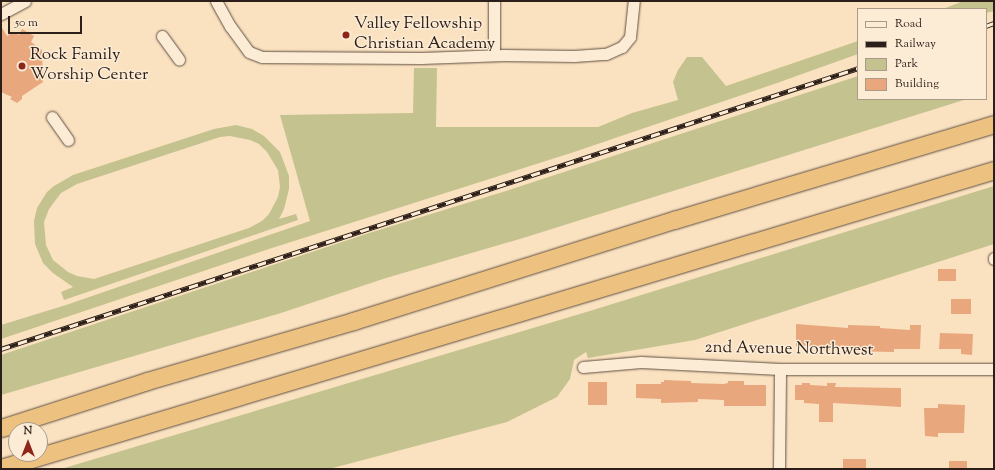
<!DOCTYPE html>
<style>
body{margin:0}
#map{position:relative;width:995px;height:470px;overflow:hidden;background:#fae2c0;font-family:"Sorts Mill Goudy",serif}
div>[style]{position:absolute}
[style*='--x']{left:calc(var(--x)*1px);top:calc(var(--y)*1px);width:calc(var(--w)*1px);rotate:calc(var(--a)*1deg)}
.green>*{inset:0;background:#c4c28e}
.building>*{inset:0;background:#e8a77d;transform-origin:0 0}
.roads{filter:drop-shadow(0 0 1px #604f42) drop-shadow(0 0 1px #604f42)}
.minor>*{height:11px;margin:-5.5px;padding:0 5.5px;transform-origin:5.5px;border-radius:5.5px;background:#fcecd6}
.highway>*{height:17px;margin:-8.5px;padding:0 8.5px;transform-origin:8.5px;border-radius:8.5px;background:#edc180}
.rail>*{height:4.5px;margin-top:-2.25px;transform-origin:0;background:repeating-linear-gradient(90deg,#fcecd6 0 9px,#2c1e18 0 18px);box-sizing:border-box;border-block:1px solid #2c1e18}
.dots>*{width:11px;height:11px;translate:-50% -50%;box-sizing:border-box;border:2px solid #fcecd6;border-radius:50%}
span{translate:-50% -50%;white-space:nowrap;text-align:center;line-height:1.15;-webkit-text-stroke:3px #fcecd6;paint-order:stroke}
.poi-label{font-size:17px;color:#2c1e18}
.left{translate:0 -50%;text-align:left}
.street-label{font-size:17px;color:#2c1e18}
.frame{position:absolute;inset:0;border:2px solid #2c1e18;pointer-events:none}
.legend{position:absolute;left:857px;top:8px;width:130px;height:92px;box-sizing:border-box;background:#fcecd6;border:1px solid #a99a8a;margin:0;padding:5px 7px;list-style:none;font-size:12px;color:#2c1e18}
.legend li{display:flex;align-items:center;gap:8px;height:20px}
.legend b{width:20px;border:1px solid #a99a8a}
.north{position:absolute;left:8px;top:422px;width:40px;height:40px;box-sizing:border-box;background:#fcecd6;border:1px solid #a99a8a;border-radius:50%;rotate:0deg;font-size:11px;font-weight:700;line-height:16px;text-align:center;color:#2c1e18}
.north::after{content:'';display:block;margin:auto;width:14px;height:18px;background:#8f2418;clip-path:polygon(50% 0,100% 100%,50% 72%,0 100%)}
.scale{position:absolute;left:8px;top:16px;width:74px;height:18px;box-sizing:border-box;border:2px solid #2c1e18;border-top:0;padding-left:5px;font-size:12px;line-height:14px;white-space:nowrap;color:#2c1e18;-webkit-text-stroke:3px #fcecd6;paint-order:stroke}
</style>
<div id="map">
<div class="green">
<div style="clip-path:polygon(963px 1px,994px 1px,994px 11px,986px 13px,986px 9px,943px 9px)"></div>
<div style="clip-path:polygon(858px 41px,858px 54px,777px 83px,571px 153px,272px 248px,1px 339px,1px 325px,66px 305px,310px 221px,280px 115px,413px 113px,414px 68px,437px 68px,436px 127px,598px 127px,632px 113px,678px 100px,673px 82px,678px 70px,687px 57px,702px 57px,726px 86px)"></div>
<div style="clip-path:polygon(858px 76px,858px 99px,967px 99px,523px 238px,386px 278px,281px 313px,1px 395px,1px 355px,369px 233px,506px 191px)"></div>
<div style="clip-path:polygon(evenodd,236px 125px,252px 129px,264px 136px,280px 152px,289px 176px,289px 189px,284px 209px,279px 219px,296px 214px,298px 220px,64px 300px,61px 292px,73px 287px,53px 273px,43px 263px,35px 244px,34px 221px,37px 208px,47px 192px,54px 186px,73px 175px,214px 129px,236px 125px,230px 136px,250px 140px,259px 144px,267px 152px,278px 170px,280px 187px,278px 197px,269px 214px,262px 221px,249px 228px,94px 279px,77px 276px,68px 272px,53px 260px,46px 245px,44px 222px,49px 209px,61px 193px,77px 184px,220px 137px,230px 136px)"></div>
<div style="clip-path:polygon(994px 186px,994px 244px,695px 340px,588px 358px,586px 352px,574px 360px,570px 379px,557px 397px,507px 422px,329px 469px,61px 469px,593px 310px)"></div>
</div>
<div class="building">
<div style="clip-path:polygon(1px 26px,7px 36px,13px 32px,19px 35px,22px 29px,34px 36px,31px 42px,42px 50px,43px 82px,22px 96px,22px 99px,17px 103px,10px 99px,12px 97px,1px 92px)"></div>
<div style="left:938px;top:269px;width:18px;height:12px"></div>
<div style="left:951px;top:299px;width:20px;height:15px"></div>
<div style="clip-path:polygon(796px 324px,848px 328px,848px 325px,880px 326px,880px 328px,910px 330px,910px 325px,921px 325px,920px 349px,894px 349px,894px 352px,847px 351px,847px 348px,830px 347px,830px 350px,822px 350px,822px 346px,796px 346px)"></div>
<div style="clip-path:polygon(940px 333px,973px 334px,972px 355px,961px 354px,961px 349px,939px 349px)"></div>
<div style="clip-path:polygon(664px 380px,691px 381px,691px 383px,724px 384px,728px 383px,728px 381px,744px 381px,744px 385px,766px 385px,766px 406px,724px 406px,724px 400px,698px 399px,698px 402px,661px 403px,661px 399px,636px 398px,636px 384px,661px 384px,661px 382px,664px 382px)"></div>
<div style="left:588px;top:382px;width:19px;height:23px"></div>
<div style="clip-path:polygon(802px 383px,810px 383px,810px 385px,827px 386px,827px 383px,836px 383px,835px 387px,901px 388px,901px 407px,833px 403px,833px 422px,819px 422px,819px 404px,804px 403px,804px 400px,795px 400px,795px 385px,802px 385px)"></div>
<div style="clip-path:polygon(938px 404px,965px 405px,964px 433px,938px 433px,938px 437px,925px 436px,924px 408px,938px 408px)"></div>
<div style="left:843px;top:459px;width:23px;height:10px"></div>
<div style="left:949px;top:461px;width:18px;height:8px"></div>
</div>
<div class="roads">
<div class="minor">
<div style="--x:216;--y:1;--w:29;--a:61"></div>
<div style="--x:230;--y:26;--w:32;--a:54"></div>
<div style="--x:249;--y:52;--w:14;--a:21"></div>
<div style="--x:262;--y:57;--w:159;--a:0.4"></div>
<div style="--x:421;--y:58;--w:83;--a:-2.1"></div>
<div style="--x:504;--y:55;--w:70;--a:0.8"></div>
<div style="--x:574;--y:56;--w:32;--a:-4"></div>
<div style="--x:606;--y:54;--w:17;--a:-24"></div>
<div style="--x:622;--y:47;--w:13;--a:-51"></div>
<div style="--x:630;--y:37;--w:36;--a:-84"></div>
<div style="--x:1;--y:14;--w:27;--a:-28"></div>
<div style="--x:162;--y:36;--w:29;--a:54"></div>
<div style="--x:494;--y:55;--w:54;--a:-90"></div>
<div style="--x:52;--y:117;--w:28;--a:55"></div>
<div style="--x:994;--y:258;--w:1;--a:90"></div>
<div style="--x:583;--y:367;--w:58;--a:-4.9"></div>
<div style="--x:641;--y:362;--w:139;--a:2.9"></div>
<div style="--x:780;--y:369;--w:214;--a:0"></div>
<div style="--x:779;--y:469;--w:100;--a:-89.4"></div>
</div>
<div class="highway">
<div style="--x:1;--y:428;--w:153;--a:-17.8"></div>
<div style="--x:147;--y:381;--w:215;--a:-16.2"></div>
<div style="--x:353;--y:321;--w:337;--a:-17.5"></div>
<div style="--x:674;--y:220;--w:334;--a:-16.7"></div>
<div style="--x:1;--y:468;--w:1037;--a:-16.7"></div>
</div>
</div>
<div class="rail">
<div style="--x:986;--y:26;--w:9;--a:-21"></div>
<div style="--x:1;--y:349;--w:902;--a:-18.15"></div>
</div>
<div class="dots">
<div style="left:346px;top:35px;background:#8f2418"></div>
<div style="left:22px;top:66px;background:#8f2418"></div>
</div>
<div class="poi-label">
<span class="left" style="left:354px;top:35px">Valley Fellowship<br>Christian Academy</span>
<span class="left" style="left:30px;top:66px">Rock Family<br>Worship Center</span>
</div>
<div class="street-label">
<span style="left:789px;top:350px;rotate:1deg">2nd Avenue Northwest</span>
</div>
<div class="frame"></div>
<ul class="legend">
<li><b style="height:5px;background:#fcecd6"></b>Road</li>
<li><b style="height:5px;background:#2c1e18"></b>Railway</li>
<li><b style="height:11px;background:#c4c28e"></b>Park</li>
<li><b style="height:11px;background:#e8a77d"></b>Building</li>
</ul>
<div class="north">N</div>
<div class="scale">50 m</div>
</div>
